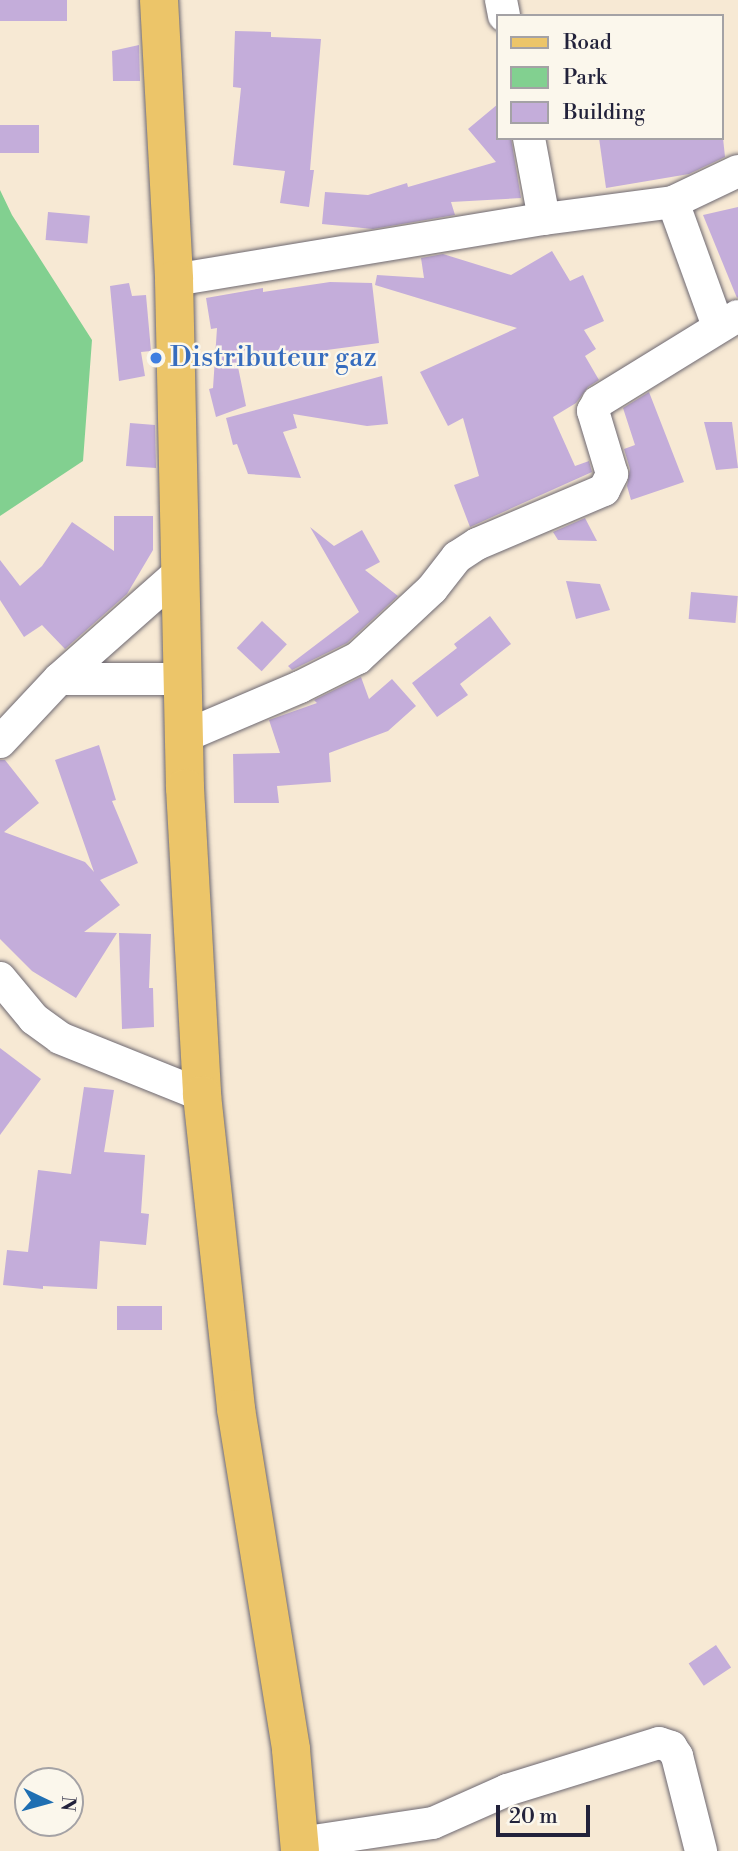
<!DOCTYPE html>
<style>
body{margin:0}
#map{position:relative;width:738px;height:1851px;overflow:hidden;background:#f7e9d4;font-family:"Libre Bodoni",serif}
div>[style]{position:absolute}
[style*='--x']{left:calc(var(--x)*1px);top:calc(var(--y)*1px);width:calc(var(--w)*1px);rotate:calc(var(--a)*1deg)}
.green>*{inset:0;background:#82d090}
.building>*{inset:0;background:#c4adda;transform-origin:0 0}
.roads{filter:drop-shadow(0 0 2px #6d6871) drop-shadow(0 0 2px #6d6871)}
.minor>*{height:32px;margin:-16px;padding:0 16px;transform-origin:16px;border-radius:16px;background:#fff}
.major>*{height:38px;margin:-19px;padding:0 19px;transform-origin:19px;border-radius:19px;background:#ecc569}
.dots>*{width:19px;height:19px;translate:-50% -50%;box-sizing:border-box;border:4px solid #fbf7ec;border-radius:50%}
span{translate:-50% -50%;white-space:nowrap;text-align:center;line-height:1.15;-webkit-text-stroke:5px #fbf7ec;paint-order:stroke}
.shop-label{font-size:28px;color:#366cbe}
.left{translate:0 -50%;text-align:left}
.legend{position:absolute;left:496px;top:14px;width:228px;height:126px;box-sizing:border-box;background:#fbf7ec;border:2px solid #a4a2a5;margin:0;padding:9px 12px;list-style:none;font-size:21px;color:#22223b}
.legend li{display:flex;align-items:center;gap:14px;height:35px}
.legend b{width:35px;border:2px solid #a4a2a5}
.north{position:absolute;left:14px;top:1767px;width:70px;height:70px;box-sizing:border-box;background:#fbf7ec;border:2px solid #a4a2a5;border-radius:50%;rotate:95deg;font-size:19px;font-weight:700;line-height:28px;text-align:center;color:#22223b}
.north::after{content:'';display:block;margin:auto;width:24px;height:32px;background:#1f6fb2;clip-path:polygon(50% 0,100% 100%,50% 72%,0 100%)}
.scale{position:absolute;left:496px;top:1805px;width:94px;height:32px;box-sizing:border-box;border:4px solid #22223b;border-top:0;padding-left:9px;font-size:21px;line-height:24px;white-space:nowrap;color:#22223b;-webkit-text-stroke:5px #fbf7ec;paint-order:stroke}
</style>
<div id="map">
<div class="green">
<div style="clip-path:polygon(0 190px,12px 215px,92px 340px,83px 461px,0 516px)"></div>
</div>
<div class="building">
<div style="left:0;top:0;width:67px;height:21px"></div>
<div style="clip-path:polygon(235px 31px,271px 32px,271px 37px,321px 39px,310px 170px,314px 170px,309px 207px,280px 203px,285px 171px,233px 165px,241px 88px,233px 87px)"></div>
<div style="clip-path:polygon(139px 45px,140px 81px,113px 81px,112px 51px)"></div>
<div style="clip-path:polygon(498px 104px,498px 138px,511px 138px,521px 198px,451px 202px,455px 215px,373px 229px,322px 224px,325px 192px,368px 195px,407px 183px,408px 187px,496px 162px,468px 129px)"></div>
<div style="left:39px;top:125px;width:28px;height:39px;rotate:90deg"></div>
<div style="clip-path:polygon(599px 138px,723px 138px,725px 157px,689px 174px,606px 188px)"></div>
<div style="clip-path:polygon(738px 207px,738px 297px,737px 298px,703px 215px)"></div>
<div style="left:48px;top:212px;width:42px;height:28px;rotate:5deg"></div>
<div style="clip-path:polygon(552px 251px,570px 281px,583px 275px,604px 321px,584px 330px,596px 349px,585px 356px,599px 380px,588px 387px,576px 403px,553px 417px,575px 466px,589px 461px,592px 472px,470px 527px,454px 485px,479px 476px,463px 418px,448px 426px,420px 372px,517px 328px,375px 285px,377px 275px,424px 278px,421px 258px,443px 254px,511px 275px)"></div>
<div style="clip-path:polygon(330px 282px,372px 283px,379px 343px,237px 362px,246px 406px,216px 417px,209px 389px,213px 388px,217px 328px,211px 329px,206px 298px,263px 288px,263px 292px)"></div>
<div style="clip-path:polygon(129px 283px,132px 296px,146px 295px,151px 351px,141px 352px,145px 376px,119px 381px,110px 286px)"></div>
<div style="clip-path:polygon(382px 376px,388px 424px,367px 426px,293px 414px,297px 428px,283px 432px,301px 478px,248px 474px,237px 444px,233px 445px,226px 418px)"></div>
<div style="clip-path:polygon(649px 392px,684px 482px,631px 500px,627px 486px,630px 469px,624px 449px,635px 445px,623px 408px)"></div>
<div style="clip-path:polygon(704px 422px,732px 422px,738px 468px,716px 470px)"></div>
<div style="clip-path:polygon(130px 423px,155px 425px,156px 468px,126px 466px)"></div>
<div style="clip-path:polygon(114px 516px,153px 516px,153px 550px,127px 594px,65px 649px,42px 625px,24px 637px,0 600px,0 560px,20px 586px,42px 566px,72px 522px,114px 551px)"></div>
<div style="clip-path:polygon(585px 518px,597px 541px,558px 540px,553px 532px)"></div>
<div style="clip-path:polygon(310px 527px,334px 546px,362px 530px,380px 562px,365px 570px,398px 596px,347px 643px,292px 670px,288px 666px,359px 612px)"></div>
<div style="clip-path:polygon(566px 581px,600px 584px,610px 610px,576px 619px)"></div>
<div style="left:691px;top:592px;width:47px;height:27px;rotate:5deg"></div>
<div style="clip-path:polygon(490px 616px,511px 644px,460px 684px,468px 695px,437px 717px,412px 683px,457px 648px,454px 644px)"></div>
<div style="left:262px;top:621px;width:34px;height:37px;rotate:43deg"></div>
<div style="clip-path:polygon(361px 677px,369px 699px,392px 679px,416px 706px,388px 731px,329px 753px,331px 782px,277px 786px,279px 803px,234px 803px,233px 754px,280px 753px,269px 720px,317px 703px,314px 700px)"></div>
<div style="clip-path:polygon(99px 745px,116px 800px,112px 801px,138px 863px,100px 880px,120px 905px,84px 932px,117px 933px,76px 998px,32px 971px,0 939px,0 760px,5px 760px,39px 803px,4px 832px,85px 862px,94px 872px,55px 760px)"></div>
<div style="clip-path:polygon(119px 933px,151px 934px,149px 988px,153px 988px,154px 1027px,122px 1029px)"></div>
<div style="clip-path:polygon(0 1048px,41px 1079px,0 1135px)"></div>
<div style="clip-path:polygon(84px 1087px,114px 1090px,104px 1152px,145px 1155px,141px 1213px,149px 1214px,146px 1245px,100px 1241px,97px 1289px,43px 1286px,43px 1289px,3px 1285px,7px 1250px,28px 1252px,38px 1170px,71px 1174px)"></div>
<div style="left:162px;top:1306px;width:24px;height:45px;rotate:90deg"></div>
<div style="left:716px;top:1645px;width:27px;height:33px;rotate:56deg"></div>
</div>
<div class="roads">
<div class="minor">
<div style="--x:501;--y:0;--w:16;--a:79"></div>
<div style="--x:529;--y:138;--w:82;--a:79.5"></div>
<div style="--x:673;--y:202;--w:132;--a:70.1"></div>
<div style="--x:174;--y:280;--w:375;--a:-9.4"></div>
<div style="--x:544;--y:219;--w:130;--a:-7.5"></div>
<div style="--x:673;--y:202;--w:72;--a:-25.5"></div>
<div style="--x:59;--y:679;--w:124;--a:0"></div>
<div style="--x:185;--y:736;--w:125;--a:-23.1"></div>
<div style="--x:300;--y:687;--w:65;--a:-26.6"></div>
<div style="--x:358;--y:658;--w:101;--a:-43"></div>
<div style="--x:432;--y:589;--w:41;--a:-52"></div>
<div style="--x:457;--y:557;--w:24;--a:-33"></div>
<div style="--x:477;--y:544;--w:138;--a:-23"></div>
<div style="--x:604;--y:490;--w:18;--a:-63"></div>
<div style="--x:612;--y:474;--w:66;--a:-106.8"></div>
<div style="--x:593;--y:411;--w:10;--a:-61"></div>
<div style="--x:598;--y:402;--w:164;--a:-31.6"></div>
<div style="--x:0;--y:742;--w:86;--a:-46.9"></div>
<div style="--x:59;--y:679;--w:163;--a:-41.5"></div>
<div style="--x:0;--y:978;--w:53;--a:50.3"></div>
<div style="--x:34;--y:1019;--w:32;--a:36"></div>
<div style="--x:60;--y:1038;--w:153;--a:21.9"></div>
<div style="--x:300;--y:1843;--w:134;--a:-8.6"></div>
<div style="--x:433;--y:1823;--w:81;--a:-24"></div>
<div style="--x:507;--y:1790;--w:159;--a:-17.2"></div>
<div style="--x:659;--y:1743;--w:13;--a:18"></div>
<div style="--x:671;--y:1747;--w:11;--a:56"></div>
<div style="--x:677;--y:1756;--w:98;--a:75.8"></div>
</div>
<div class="major">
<div style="--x:159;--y:0;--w:280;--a:86.9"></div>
<div style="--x:174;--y:280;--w:508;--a:88.76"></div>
<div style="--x:185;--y:788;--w:307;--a:86.8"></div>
<div style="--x:202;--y:1095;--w:316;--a:83.8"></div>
<div style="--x:236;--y:1409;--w:345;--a:80.8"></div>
<div style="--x:291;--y:1750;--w:101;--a:84.9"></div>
</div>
</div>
<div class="dots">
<div style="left:156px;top:358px;background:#3f7fe0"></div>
</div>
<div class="shop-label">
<span class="left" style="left:170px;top:358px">Distributeur gaz</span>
</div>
<ul class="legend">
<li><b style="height:9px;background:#ecc569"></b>Road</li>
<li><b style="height:19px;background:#82d090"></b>Park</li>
<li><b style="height:19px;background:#c4adda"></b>Building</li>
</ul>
<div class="north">N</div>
<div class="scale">20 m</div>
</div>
